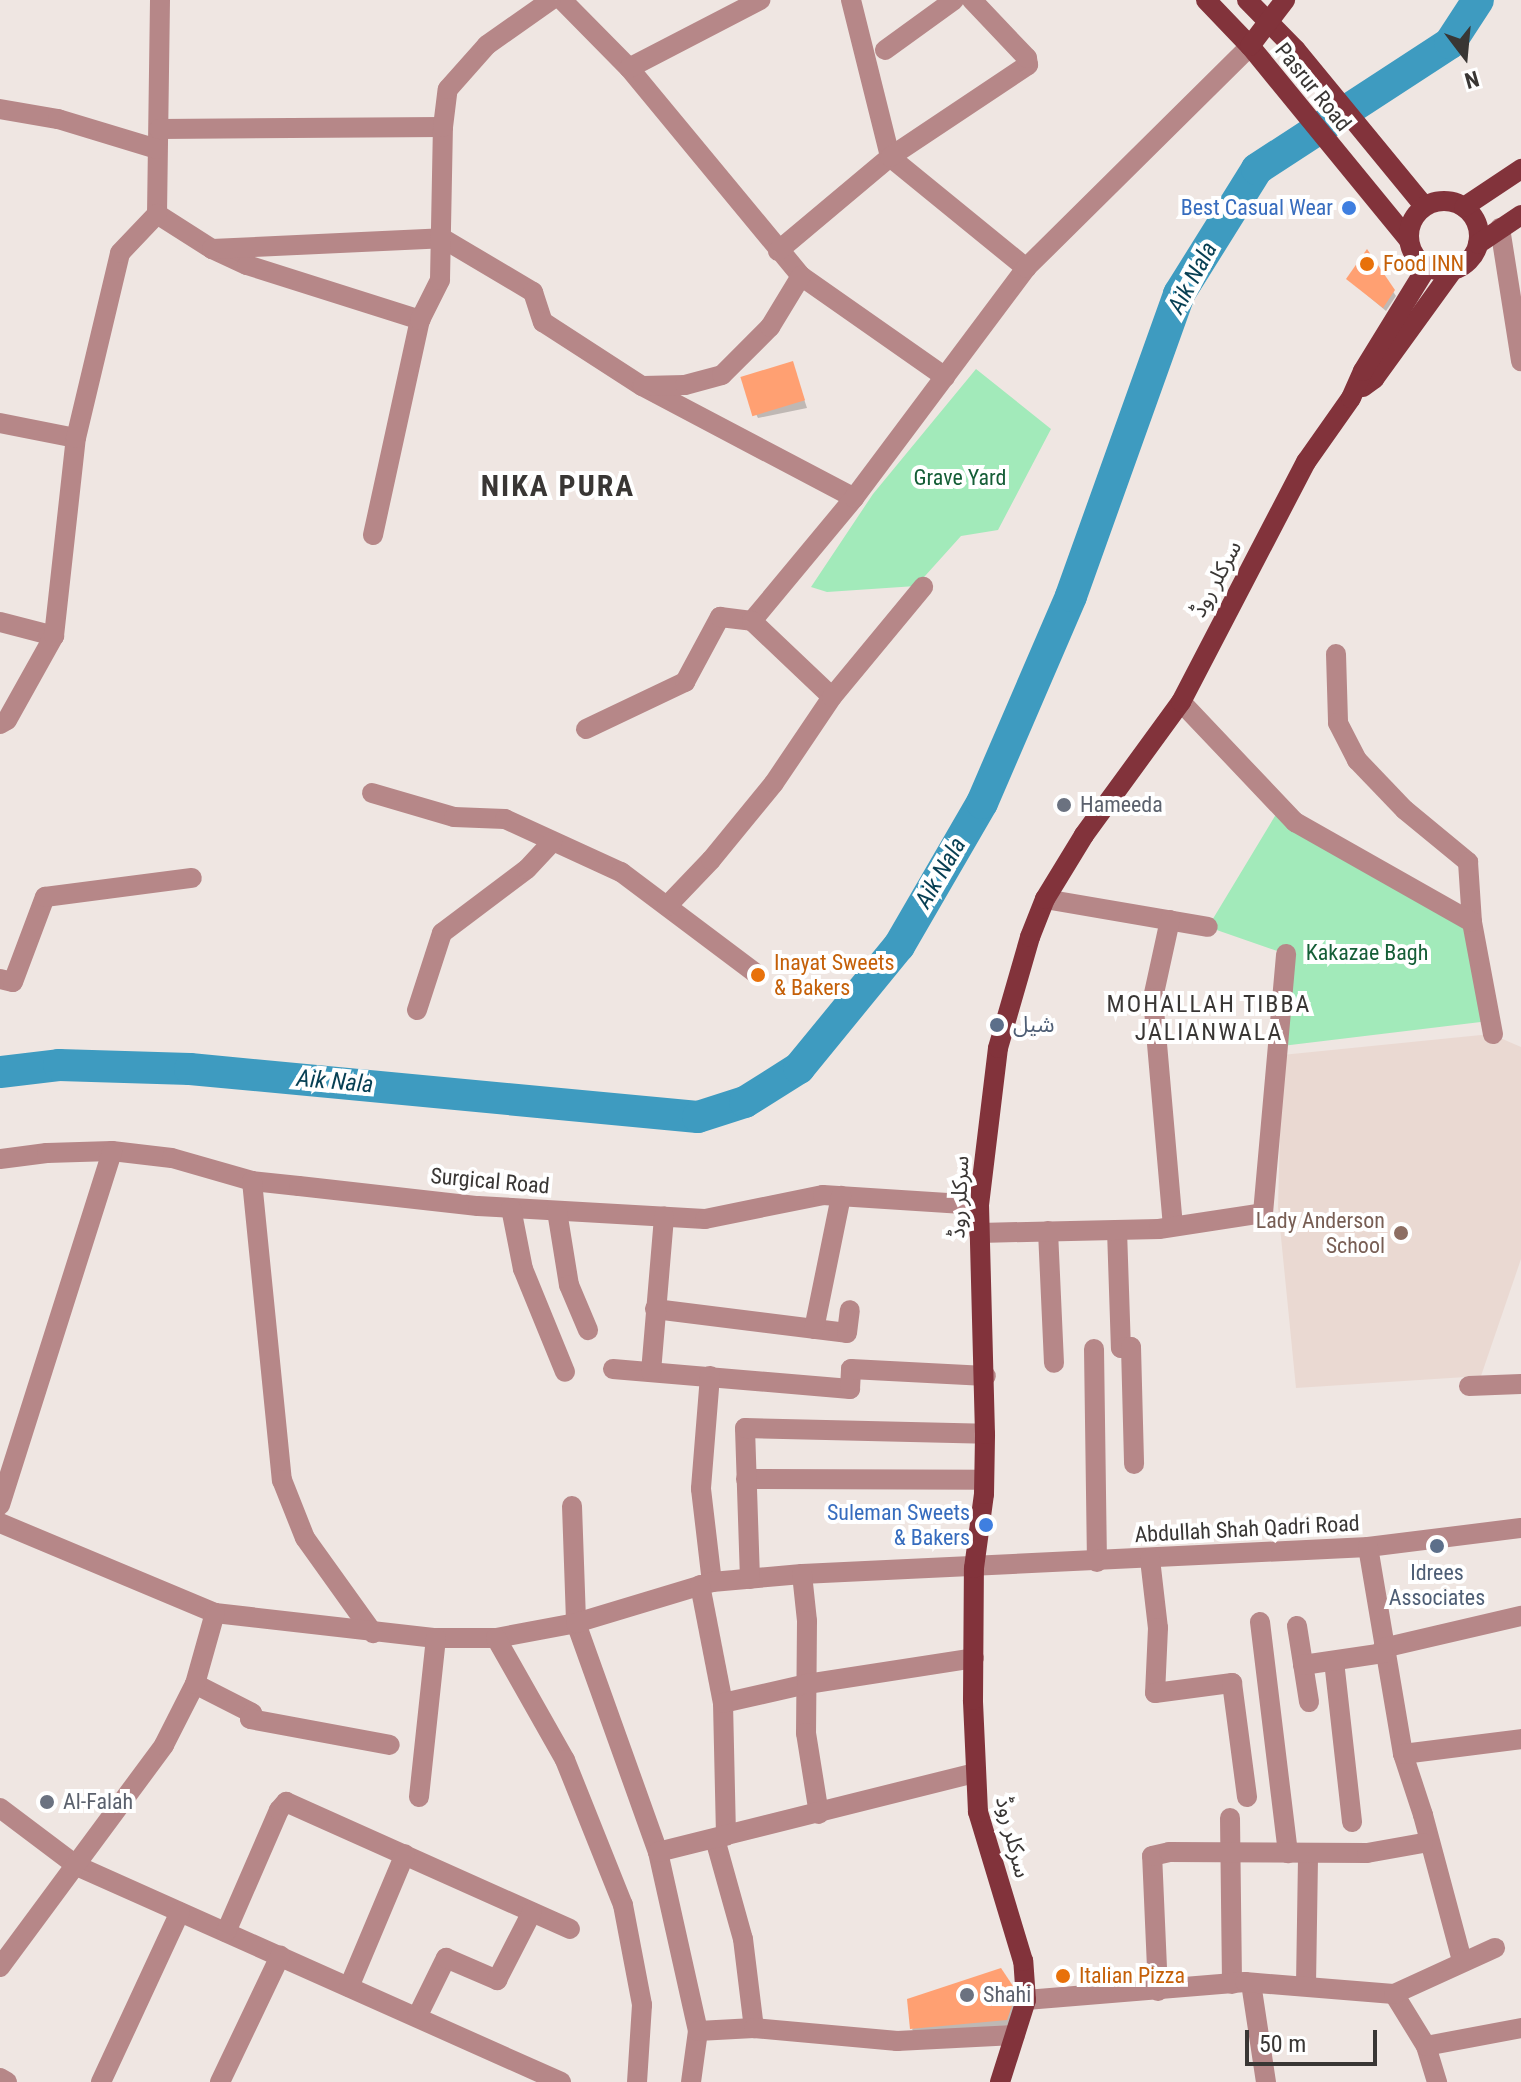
<!DOCTYPE html>
<meta charset="utf-8">
<style>
body{margin:0}
#map{position:relative;width:1521px;height:2082px;overflow:hidden;background:#efe6e2;font-family:"Roboto Condensed","Noto Sans Arabic",sans-serif}
div>[style]{position:absolute}
[style*='--x']{left:calc(var(--x)*1px);top:calc(var(--y)*1px);width:calc(var(--w)*1px);rotate:calc(var(--a)*1deg)}
.built>*{inset:0;background:#ead9d2}
.green>*{inset:0;background:#a2eaba}
.shadow>*{inset:0;background:#0003}
.river>*{height:32px;margin:-16px;padding:0 16px;transform-origin:16px;border-radius:16px;background:#3e9bc0}
.building>*{inset:0;background:#ffa072;transform-origin:0 0}
.minor>*{height:20px;margin:-10px;padding:0 10px;transform-origin:10px;border-radius:10px;background:#b68788}
.major>*{height:20px;margin:-10px;padding:0 10px;transform-origin:10px;border-radius:10px;background:#82333b}
.major>.ring{margin:-10px;padding:0;box-sizing:content-box;background:none;border:20px solid #82333b;border-radius:50%}
.dots>*{width:22px;height:22px;translate:-50% -50%;box-sizing:border-box;border:4px solid #fff;border-radius:50%}
span{translate:-50% -50%;white-space:nowrap;text-align:center;line-height:1.15;-webkit-text-stroke:8px #fff;paint-order:stroke}
.street-label{font-size:22px;color:#393634}
.shop-label{font-size:22px;color:#366cbe}
.right{translate:-100% -50%;text-align:right}
.food-label{font-size:22px;color:#c56008}
.left{translate:0 -50%;text-align:left}
.park-label{font-size:22px;color:#155e37}
.worship-label{font-size:22px;color:#5b616d}
.service-label{font-size:22px;color:#4e5e75}
.education-label{font-size:22px;color:#785e54}
.water-label{font-size:24px;color:#073f53;font-style:italic}
.neighbourhood-label{font-size:24px;color:#393634;letter-spacing:2px}
.district-label{font-size:30px;color:#393634;font-weight:700;letter-spacing:2px}
.north{position:absolute;left:1425px;top:16px;width:80px;height:80px;-webkit-text-stroke:6px #fff;paint-order:stroke;rotate:164deg;font-size:22px;font-weight:700;line-height:32px;text-align:center;color:#393634}
.north::after{content:'';display:block;margin:auto;width:28px;height:36px;background:#393634;clip-path:polygon(50% 0,100% 100%,50% 72%,0 100%)}
.scale{position:absolute;left:1245px;top:2030px;width:132px;height:36px;box-sizing:border-box;border:4px solid #393634;border-top:0;padding-left:10px;font-size:24px;line-height:28px;white-space:nowrap;color:#393634;-webkit-text-stroke:6px #fff;paint-order:stroke}
</style>
<div id="map">
<div class="built">
<div style="clip-path:polygon(1491px 1034px,1521px 1047px,1521px 1259px,1481px 1376px,1296px 1388px,1278px 1207px,1282px 1055px)"></div>
</div>
<div class="green">
<div style="clip-path:polygon(976px 369px,1051px 429px,998px 530px,961px 536px,916px 586px,827px 592px,811px 587px,873px 494px)"></div>
<div style="clip-path:polygon(1281px 806px,1472px 922px,1489px 1021px,1282px 1046px,1286px 954px,1208px 927px)"></div>
</div>
<div class="shadow">
<div style="clip-path:polygon(1367px 253px,1396px 296px,1386px 311px,1348px 279px)"></div>
<div style="clip-path:polygon(792px 363px,807px 408px,758px 418px,754px 410px)"></div>
<div style="clip-path:polygon(1000px 1971px,1022px 2004px,1012px 2030px,918px 2039px,912px 2029px)"></div>
</div>
<div class="river">
<div style="--x:0;--y:1072;--w:59;--a:-6.8"></div>
<div style="--x:59;--y:1065;--w:131;--a:1.7"></div>
<div style="--x:190;--y:1069;--w:510;--a:5.4"></div>
<div style="--x:698;--y:1117;--w:49;--a:-17.7"></div>
<div style="--x:745;--y:1102;--w:64;--a:-32.2"></div>
<div style="--x:799;--y:1068;--w:158;--a:-50.7"></div>
<div style="--x:899;--y:946;--w:165;--a:-59.9"></div>
<div style="--x:982;--y:803;--w:225;--a:-66.7"></div>
<div style="--x:1071;--y:596;--w:321;--a:-70.3"></div>
<div style="--x:1179;--y:294;--w:147;--a:-58"></div>
<div style="--x:1257;--y:169;--w:230;--a:-33.1"></div>
<div style="--x:1450;--y:43;--w:51;--a:-56.9"></div>
</div>
<div class="building">
<div style="clip-path:polygon(1367px 249px,1395px 290px,1383px 308px,1346px 279px)"></div>
<div style="left:793px;top:361px;width:41px;height:55px;rotate:73deg"></div>
<div style="clip-path:polygon(1001px 1968px,1017px 1992px,1007px 2020px,910px 2029px,907px 1999px)"></div>
</div>
<div class="minor">
<div style="--x:160;--y:0;--w:214;--a:90.8"></div>
<div style="--x:157;--y:214;--w:65;--a:32.5"></div>
<div style="--x:212;--y:249;--w:38;--a:25"></div>
<div style="--x:247;--y:265;--w:182;--a:17.6"></div>
<div style="--x:562;--y:0;--w:95;--a:45.4"></div>
<div style="--x:629;--y:68;--w:270;--a:50.4"></div>
<div style="--x:801;--y:276;--w:176;--a:35"></div>
<div style="--x:851;--y:0;--w:162;--a:76"></div>
<div style="--x:890;--y:157;--w:176;--a:39.2"></div>
<div style="--x:885;--y:50;--w:85;--a:-35.9"></div>
<div style="--x:629;--y:68;--w:148;--a:-27.4"></div>
<div style="--x:0;--y:109;--w:59;--a:9.8"></div>
<div style="--x:58;--y:119;--w:103;--a:16.9"></div>
<div style="--x:159;--y:129;--w:284;--a:-0.4"></div>
<div style="--x:1500;--y:228;--w:135;--a:81"></div>
<div style="--x:212;--y:249;--w:230;--a:-2.7"></div>
<div style="--x:442;--y:238;--w:106;--a:30.7"></div>
<div style="--x:533;--y:292;--w:32;--a:72"></div>
<div style="--x:543;--y:322;--w:118;--a:32.9"></div>
<div style="--x:642;--y:386;--w:240;--a:27.8"></div>
<div style="--x:778;--y:251;--w:146;--a:-40"></div>
<div style="--x:890;--y:157;--w:166;--a:-33.7"></div>
<div style="--x:1028;--y:65;--w:7;--a:-98"></div>
<div style="--x:1027;--y:58;--w:80;--a:-133.5"></div>
<div style="--x:643;--y:386;--w:42;--a:-1.4"></div>
<div style="--x:685;--y:385;--w:38;--a:-15"></div>
<div style="--x:722;--y:375;--w:68;--a:-45"></div>
<div style="--x:770;--y:327;--w:60;--a:-58.7"></div>
<div style="--x:0;--y:423;--w:77;--a:11.2"></div>
<div style="--x:373;--y:535;--w:220;--a:-77.7"></div>
<div style="--x:420;--y:320;--w:45;--a:-63.4"></div>
<div style="--x:440;--y:280;--w:153;--a:-88.9"></div>
<div style="--x:443;--y:127;--w:38;--a:-83"></div>
<div style="--x:448;--y:89;--w:59;--a:-48.4"></div>
<div style="--x:487;--y:45;--w:78;--a:-35.1"></div>
<div style="--x:752;--y:621;--w:160;--a:-50.3"></div>
<div style="--x:854;--y:498;--w:287;--a:-53.2"></div>
<div style="--x:1026;--y:268;--w:315;--a:-44.7"></div>
<div style="--x:0;--y:622;--w:56;--a:14.5"></div>
<div style="--x:1336;--y:654;--w:69;--a:88.3"></div>
<div style="--x:1338;--y:723;--w:42;--a:62.8"></div>
<div style="--x:1357;--y:760;--w:69;--a:46.2"></div>
<div style="--x:1405;--y:810;--w:82;--a:39.5"></div>
<div style="--x:1468;--y:862;--w:60;--a:86.2"></div>
<div style="--x:1472;--y:922;--w:114;--a:79.4"></div>
<div style="--x:1181;--y:702;--w:166;--a:46.5"></div>
<div style="--x:1295;--y:822;--w:203;--a:29.5"></div>
<div style="--x:0;--y:724;--w:8;--a:-30"></div>
<div style="--x:7;--y:720;--w:96;--a:-60.8"></div>
<div style="--x:54;--y:636;--w:199;--a:-83.7"></div>
<div style="--x:76;--y:438;--w:190;--a:-76.6"></div>
<div style="--x:120;--y:253;--w:54;--a:-46.5"></div>
<div style="--x:586;--y:729;--w:110;--a:-25.4"></div>
<div style="--x:685;--y:682;--w:74;--a:-61.7"></div>
<div style="--x:720;--y:617;--w:32;--a:7"></div>
<div style="--x:752;--y:621;--w:110;--a:43.5"></div>
<div style="--x:372;--y:793;--w:85;--a:16.3"></div>
<div style="--x:454;--y:817;--w:51;--a:2.2"></div>
<div style="--x:505;--y:819;--w:128;--a:24.6"></div>
<div style="--x:621;--y:872;--w:171;--a:36.9"></div>
<div style="--x:1045;--y:899;--w:165;--a:9.7"></div>
<div style="--x:667;--y:906;--w:64;--a:-46.3"></div>
<div style="--x:711;--y:860;--w:99;--a:-50.7"></div>
<div style="--x:774;--y:783;--w:104;--a:-56"></div>
<div style="--x:832;--y:697;--w:143;--a:-50.4"></div>
<div style="--x:1170;--y:920;--w:80;--a:102.3"></div>
<div style="--x:1153;--y:998;--w:229;--a:85"></div>
<div style="--x:0;--y:979;--w:13;--a:13"></div>
<div style="--x:13;--y:982;--w:91;--a:-69.4"></div>
<div style="--x:45;--y:897;--w:148;--a:-7.4"></div>
<div style="--x:417;--y:1010;--w:81;--a:-72"></div>
<div style="--x:442;--y:933;--w:106;--a:-37"></div>
<div style="--x:527;--y:869;--w:37;--a:-47"></div>
<div style="--x:0;--y:1159;--w:47;--a:-7.3"></div>
<div style="--x:47;--y:1153;--w:65;--a:-1.8"></div>
<div style="--x:112;--y:1151;--w:60;--a:6.7"></div>
<div style="--x:172;--y:1158;--w:83;--a:16"></div>
<div style="--x:252;--y:1181;--w:47;--a:6.1"></div>
<div style="--x:299;--y:1186;--w:180;--a:6.4"></div>
<div style="--x:478;--y:1206;--w:227;--a:3.3"></div>
<div style="--x:705;--y:1219;--w:120;--a:-11.5"></div>
<div style="--x:823;--y:1195;--w:156;--a:3.7"></div>
<div style="--x:252;--y:1181;--w:301;--a:84.3"></div>
<div style="--x:282;--y:1480;--w:62;--a:68.4"></div>
<div style="--x:305;--y:1538;--w:117;--a:54.4"></div>
<div style="--x:511;--y:1208;--w:62;--a:78.9"></div>
<div style="--x:523;--y:1269;--w:111;--a:67.8"></div>
<div style="--x:557;--y:1211;--w:75;--a:80.8"></div>
<div style="--x:569;--y:1285;--w:49;--a:67.1"></div>
<div style="--x:1117;--y:1230;--w:118;--a:88.1"></div>
<div style="--x:1121;--y:1348;--w:10;--a:-6"></div>
<div style="--x:1131;--y:1347;--w:117;--a:88.5"></div>
<div style="--x:1048;--y:1231;--w:132;--a:87.4"></div>
<div style="--x:979;--y:1233;--w:180;--a:-1.3"></div>
<div style="--x:1159;--y:1229;--w:105;--a:-8.7"></div>
<div style="--x:1263;--y:1213;--w:260;--a:-84.9"></div>
<div style="--x:655;--y:1309;--w:193;--a:7.1"></div>
<div style="--x:847;--y:1333;--w:23;--a:-83"></div>
<div style="--x:814;--y:1329;--w:136;--a:-78.5"></div>
<div style="--x:1094;--y:1349;--w:213;--a:89.2"></div>
<div style="--x:613;--y:1369;--w:238;--a:4.8"></div>
<div style="--x:850;--y:1389;--w:20;--a:-87"></div>
<div style="--x:851;--y:1369;--w:135;--a:3"></div>
<div style="--x:651;--y:1372;--w:156;--a:-85.2"></div>
<div style="--x:710;--y:1376;--w:113;--a:94.6"></div>
<div style="--x:701;--y:1489;--w:94;--a:83.3"></div>
<div style="--x:1469;--y:1386;--w:52;--a:-2.2"></div>
<div style="--x:746;--y:1479;--w:238;--a:0.2"></div>
<div style="--x:0;--y:1505;--w:371;--a:-72.4"></div>
<div style="--x:572;--y:1506;--w:117;--a:88"></div>
<div style="--x:576;--y:1623;--w:243;--a:70.3"></div>
<div style="--x:658;--y:1852;--w:183;--a:77.4"></div>
<div style="--x:698;--y:2031;--w:51;--a:97.8"></div>
<div style="--x:0;--y:1523;--w:233;--a:22.7"></div>
<div style="--x:215;--y:1613;--w:222;--a:6.5"></div>
<div style="--x:436;--y:1638;--w:60;--a:0"></div>
<div style="--x:496;--y:1638;--w:81;--a:-10.6"></div>
<div style="--x:576;--y:1623;--w:142;--a:-16.8"></div>
<div style="--x:712;--y:1582;--w:90;--a:-5.1"></div>
<div style="--x:802;--y:1574;--w:567;--a:-2.73"></div>
<div style="--x:1368;--y:1547;--w:154;--a:-7.1"></div>
<div style="--x:1368;--y:1547;--w:210;--a:80.4"></div>
<div style="--x:1403;--y:1754;--w:64;--a:71.8"></div>
<div style="--x:1423;--y:1815;--w:151;--a:75"></div>
<div style="--x:1150;--y:1559;--w:69;--a:83.4"></div>
<div style="--x:1158;--y:1628;--w:65;--a:92.6"></div>
<div style="--x:1155;--y:1693;--w:78;--a:-7.4"></div>
<div style="--x:1232;--y:1683;--w:115;--a:82.5"></div>
<div style="--x:802;--y:1574;--w:47;--a:83.9"></div>
<div style="--x:807;--y:1621;--w:112;--a:90.5"></div>
<div style="--x:806;--y:1733;--w:82;--a:80.9"></div>
<div style="--x:750;--y:1579;--w:151;--a:-91.9"></div>
<div style="--x:745;--y:1428;--w:240;--a:1.4"></div>
<div style="--x:700;--y:1585;--w:120;--a:79"></div>
<div style="--x:723;--y:1703;--w:133;--a:88.7"></div>
<div style="--x:1260;--y:1622;--w:233;--a:83.1"></div>
<div style="--x:1297;--y:1626;--w:77;--a:81"></div>
<div style="--x:496;--y:1638;--w:140;--a:60.5"></div>
<div style="--x:565;--y:1760;--w:156;--a:68.2"></div>
<div style="--x:623;--y:1905;--w:102;--a:79.2"></div>
<div style="--x:642;--y:2005;--w:77;--a:93.7"></div>
<div style="--x:1383;--y:1648;--w:142;--a:-13.1"></div>
<div style="--x:1334;--y:1661;--w:162;--a:83.6"></div>
<div style="--x:1303;--y:1665;--w:81;--a:-8.5"></div>
<div style="--x:195;--y:1684;--w:64;--a:27"></div>
<div style="--x:252;--y:1713;--w:6;--a:108"></div>
<div style="--x:250;--y:1719;--w:142;--a:10.5"></div>
<div style="--x:723;--y:1703;--w:86;--a:-12.7"></div>
<div style="--x:807;--y:1684;--w:169;--a:-8.8"></div>
<div style="--x:1403;--y:1754;--w:119;--a:-7.2"></div>
<div style="--x:419;--y:1797;--w:160;--a:-83.9"></div>
<div style="--x:0;--y:1808;--w:96;--a:37"></div>
<div style="--x:77;--y:1866;--w:530;--a:24.05"></div>
<div style="--x:1230;--y:1818;--w:166;--a:89.3"></div>
<div style="--x:715;--y:1839;--w:104;--a:74.4"></div>
<div style="--x:743;--y:1939;--w:90;--a:83"></div>
<div style="--x:658;--y:1852;--w:327;--a:-14"></div>
<div style="--x:226;--y:1932;--w:133;--a:-66.5"></div>
<div style="--x:279;--y:1810;--w:11;--a:-49"></div>
<div style="--x:286;--y:1802;--w:311;--a:24.1"></div>
<div style="--x:0;--y:1967;--w:276;--a:-53.5"></div>
<div style="--x:164;--y:1745;--w:68;--a:-63.1"></div>
<div style="--x:195;--y:1684;--w:74;--a:-74.3"></div>
<div style="--x:1251;--y:1983;--w:100;--a:81.4"></div>
<div style="--x:1306;--y:1985;--w:132;--a:-89.1"></div>
<div style="--x:349;--y:1987;--w:144;--a:-67.2"></div>
<div style="--x:1158;--y:1991;--w:135;--a:-92.5"></div>
<div style="--x:1152;--y:1856;--w:17;--a:-13"></div>
<div style="--x:1169;--y:1852;--w:198;--a:0.3"></div>
<div style="--x:1367;--y:1853;--w:57;--a:-10.1"></div>
<div style="--x:1394;--y:1994;--w:61;--a:58.4"></div>
<div style="--x:1426;--y:2046;--w:38;--a:73"></div>
<div style="--x:1026;--y:2000;--w:220;--a:-4.7"></div>
<div style="--x:1245;--y:1982;--w:149;--a:4.6"></div>
<div style="--x:1394;--y:1994;--w:111;--a:-24.5"></div>
<div style="--x:417;--y:2017;--w:66;--a:-63.8"></div>
<div style="--x:446;--y:1958;--w:56;--a:23.3"></div>
<div style="--x:497;--y:1980;--w:76;--a:-62.8"></div>
<div style="--x:698;--y:2031;--w:56;--a:-3.1"></div>
<div style="--x:754;--y:2028;--w:144;--a:5.2"></div>
<div style="--x:897;--y:2041;--w:118;--a:-2.9"></div>
<div style="--x:1426;--y:2046;--w:97;--a:-10.7"></div>
<div style="--x:0;--y:2078;--w:8;--a:30"></div>
<div style="--x:101;--y:2082;--w:187;--a:-65.1"></div>
<div style="--x:220;--y:2082;--w:140;--a:-64.5"></div>
</div>
<div class="major">
<div style="--x:1206;--y:0;--w:64;--a:46.3"></div>
<div style="--x:1250;--y:46;--w:251;--a:50.7"></div>
<div style="--x:1247;--y:0;--w:70;--a:45.6"></div>
<div style="--x:1296;--y:50;--w:202;--a:50.6"></div>
<div style="--x:1250;--y:46;--w:58;--a:-52.7"></div>
<div class="ring" style="left:1409px;top:201px;width:50px;height:50px"></div>
<div style="--x:1464;--y:207;--w:69;--a:-33.7"></div>
<div style="--x:1478;--y:244;--w:52;--a:-34"></div>
<div style="--x:1363;--y:387;--w:14;--a:-36"></div>
<div style="--x:1374;--y:379;--w:135;--a:-54.1"></div>
<div style="--x:1000;--y:2082;--w:86;--a:-72.4"></div>
<div style="--x:1026;--y:2000;--w:39;--a:-94"></div>
<div style="--x:1023;--y:1961;--w:156;--a:-106.8"></div>
<div style="--x:978;--y:1812;--w:112;--a:-92.6"></div>
<div style="--x:973;--y:1700;--w:132;--a:-89.6"></div>
<div style="--x:974;--y:1568;--w:75;--a:-82.3"></div>
<div style="--x:984;--y:1494;--w:60;--a:-89"></div>
<div style="--x:985;--y:1434;--w:229;--a:-91.5"></div>
<div style="--x:979;--y:1205;--w:158;--a:-83.1"></div>
<div style="--x:998;--y:1048;--w:116;--a:-73.9"></div>
<div style="--x:1030;--y:937;--w:41;--a:-68.5"></div>
<div style="--x:1045;--y:899;--w:75;--a:-58.6"></div>
<div style="--x:1084;--y:835;--w:165;--a:-53.9"></div>
<div style="--x:1181;--y:702;--w:271;--a:-62.5"></div>
<div style="--x:1306;--y:462;--w:78;--a:-54.9"></div>
<div style="--x:1351;--y:398;--w:30;--a:-66"></div>
<div style="--x:1363;--y:371;--w:122;--a:-58.4"></div>
</div>
<div class="dots">
<div style="left:1349px;top:208px;background:#3f7fe0"></div>
<div style="left:1367px;top:264px;background:#e8710a"></div>
<div style="left:1064px;top:805px;background:#6b7280"></div>
<div style="left:758px;top:975px;background:#e8710a"></div>
<div style="left:997px;top:1025px;background:#5c6f8a"></div>
<div style="left:1401px;top:1233px;background:#8d6e63"></div>
<div style="left:986px;top:1525px;background:#3f7fe0"></div>
<div style="left:1437px;top:1546px;background:#5c6f8a"></div>
<div style="left:47px;top:1802px;background:#6b7280"></div>
<div style="left:1063px;top:1976px;background:#e8710a"></div>
<div style="left:967px;top:1995px;background:#6b7280"></div>
</div>
<div class="street-label">
<span style="left:1313px;top:87px;rotate:51deg">Pasrur Road</span>
<span style="left:1216px;top:579px;rotate:-62deg">سرکلر روڈ</span>
<span style="left:490px;top:1181px;rotate:5deg">Surgical Road</span>
<span style="left:959px;top:1197px;rotate:-87deg">سرکلر روڈ</span>
<span style="left:1247px;top:1529px;rotate:-3deg">Abdullah Shah Qadri Road</span>
<span style="left:1013px;top:1837px;rotate:76deg">سرکلر روڈ</span>
</div>
<div class="shop-label">
<span class="right" style="left:1333px;top:208px">Best Casual Wear</span>
<span class="right" style="left:970px;top:1525px">Suleman Sweets<br>&amp; Bakers</span>
</div>
<div class="food-label">
<span class="left" style="left:1383px;top:264px">Food INN</span>
<span class="left" style="left:774px;top:975px">Inayat Sweets<br>&amp; Bakers</span>
<span class="left" style="left:1079px;top:1976px">Italian Pizza</span>
</div>
<div class="park-label">
<span style="left:960px;top:478px">Grave Yard</span>
<span style="left:1367px;top:953px">Kakazae Bagh</span>
</div>
<div class="worship-label">
<span class="left" style="left:1080px;top:805px">Hameeda</span>
<span class="left" style="left:63px;top:1802px">Al-Falah</span>
<span class="left" style="left:983px;top:1995px">Shahi</span>
</div>
<div class="service-label">
<span class="left" style="left:1013px;top:1025px">شیل</span>
<span style="left:1437px;top:1585px">Idrees<br>Associates</span>
</div>
<div class="education-label">
<span class="right" style="left:1385px;top:1233px">Lady Anderson<br>School</span>
</div>
<div class="water-label">
<span style="left:1193px;top:278px;rotate:-62deg">Aik Nala</span>
<span style="left:941px;top:873px;rotate:-60deg">Aik Nala</span>
<span style="left:335px;top:1082px;rotate:5deg">Aik Nala</span>
</div>
<div class="neighbourhood-label">
<span style="left:1209px;top:1019px">MOHALLAH TIBBA<br>JALIANWALA</span>
</div>
<div class="district-label">
<span style="left:558px;top:486px">NIKA PURA</span>
</div>
<div class="north">N</div>
<div class="scale">50 m</div>
</div>
